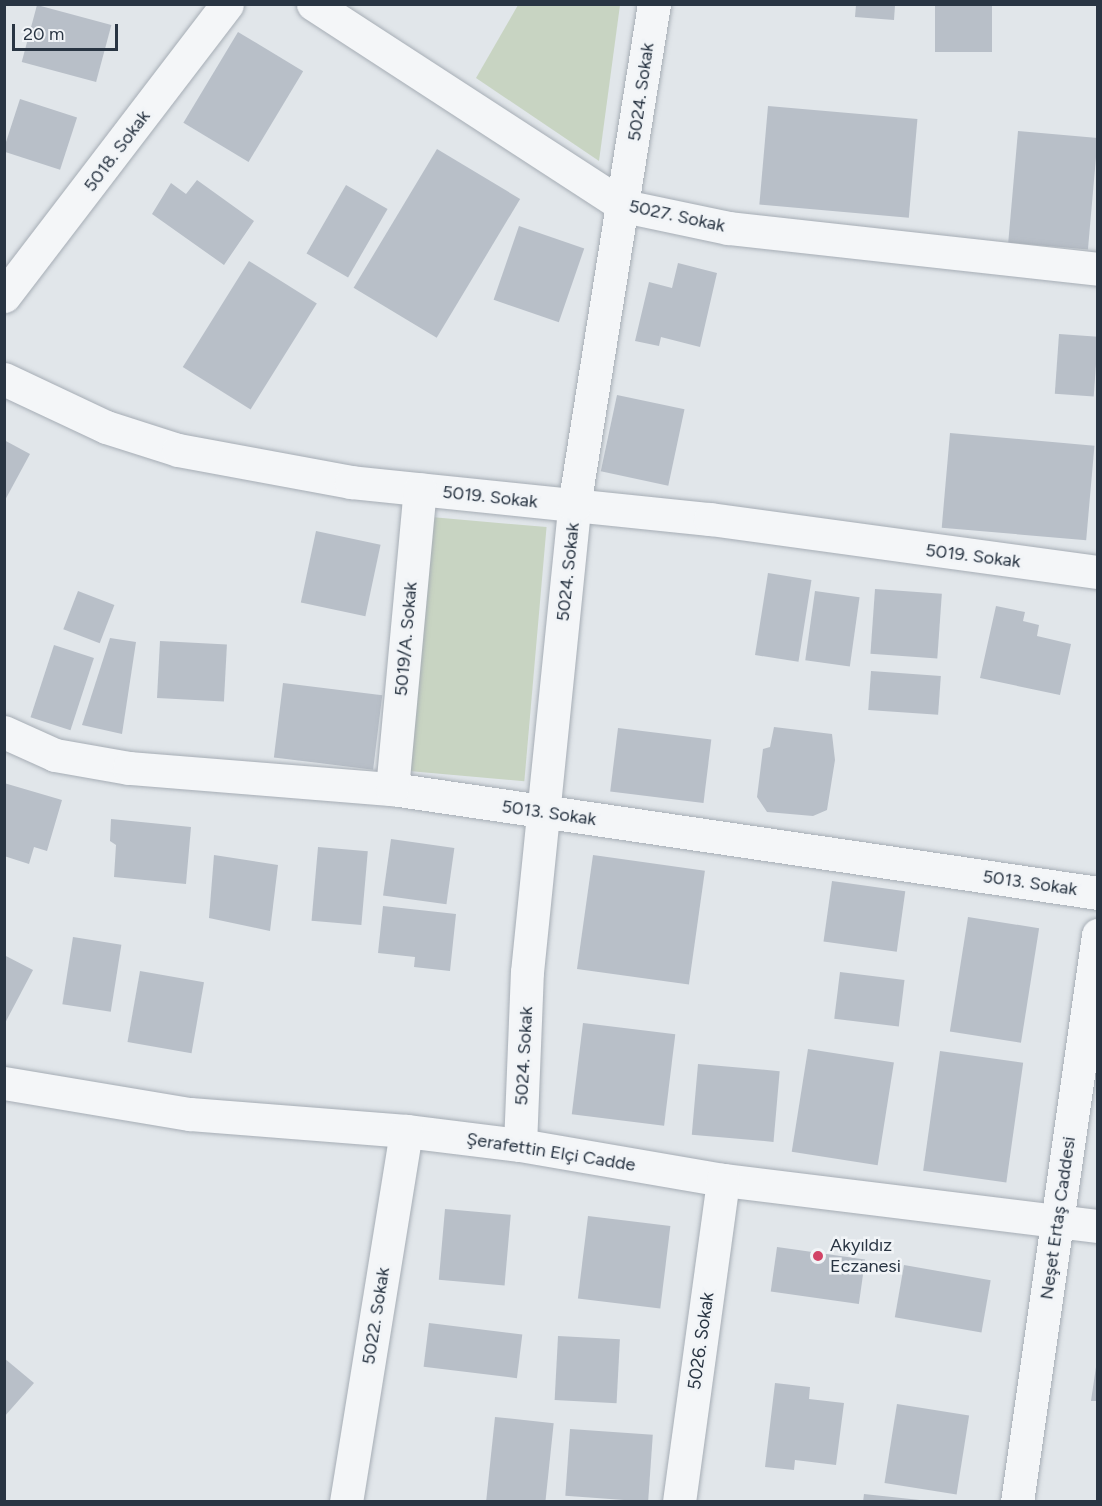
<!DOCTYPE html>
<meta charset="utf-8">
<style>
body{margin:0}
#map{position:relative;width:1102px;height:1506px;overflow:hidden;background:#e1e6ea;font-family:Figtree,sans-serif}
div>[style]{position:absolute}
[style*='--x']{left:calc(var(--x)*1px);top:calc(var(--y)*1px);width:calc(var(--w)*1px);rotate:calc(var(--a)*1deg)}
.green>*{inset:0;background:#c8d4c2;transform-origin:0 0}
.building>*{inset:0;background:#b8bfc8;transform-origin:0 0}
.roads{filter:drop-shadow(0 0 2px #a6adb5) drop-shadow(0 0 2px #a6adb5)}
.minor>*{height:33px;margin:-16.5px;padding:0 16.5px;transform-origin:16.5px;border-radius:16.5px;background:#f4f6f8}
.dots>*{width:16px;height:16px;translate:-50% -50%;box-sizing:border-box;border:3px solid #f1f4f7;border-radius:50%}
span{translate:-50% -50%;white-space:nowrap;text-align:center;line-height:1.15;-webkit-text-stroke:5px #f1f4f7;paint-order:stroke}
.street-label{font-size:18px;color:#293543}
.poi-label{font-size:18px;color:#293543}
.left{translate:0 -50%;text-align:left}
.frame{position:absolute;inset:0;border:6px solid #293543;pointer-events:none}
.scale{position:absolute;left:12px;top:24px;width:106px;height:27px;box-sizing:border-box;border:3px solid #293543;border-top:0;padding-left:8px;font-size:18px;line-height:21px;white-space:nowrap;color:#293543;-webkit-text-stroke:4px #f1f4f7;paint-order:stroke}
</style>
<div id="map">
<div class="green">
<div style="clip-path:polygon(518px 5px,620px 5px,599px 161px,476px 78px)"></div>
<div style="left:431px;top:517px;width:116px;height:255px;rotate:5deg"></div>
</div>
<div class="building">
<div style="left:935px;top:4px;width:57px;height:48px"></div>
<div style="left:37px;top:5px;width:77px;height:59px;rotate:15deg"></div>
<div style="clip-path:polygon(856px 5px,895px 5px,894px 20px,855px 17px)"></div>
<div style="left:238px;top:32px;width:76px;height:106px;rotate:31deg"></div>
<div style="left:20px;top:99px;width:60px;height:55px;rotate:18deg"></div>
<div style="left:768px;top:106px;width:150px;height:99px;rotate:5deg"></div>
<div style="left:1018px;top:131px;width:80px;height:112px;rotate:5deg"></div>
<div style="left:437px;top:149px;width:97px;height:162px;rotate:31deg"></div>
<div style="clip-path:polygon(197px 180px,254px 221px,224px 265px,152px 214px,171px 183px,186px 194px)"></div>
<div style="left:346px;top:185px;width:48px;height:79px;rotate:30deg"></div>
<div style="left:519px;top:226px;width:69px;height:78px;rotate:19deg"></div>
<div style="left:249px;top:261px;width:80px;height:125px;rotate:32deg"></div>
<div style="clip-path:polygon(678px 263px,717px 273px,700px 347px,661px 337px,659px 346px,635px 341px,649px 282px,672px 288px)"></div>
<div style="left:1059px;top:334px;width:39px;height:60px;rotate:4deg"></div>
<div style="left:617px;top:395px;width:69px;height:78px;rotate:12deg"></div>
<div style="left:950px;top:433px;width:145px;height:95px;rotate:5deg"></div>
<div style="clip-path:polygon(4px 440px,30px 454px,4px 502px)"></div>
<div style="left:316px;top:531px;width:66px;height:73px;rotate:12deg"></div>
<div style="left:768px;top:573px;width:44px;height:83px;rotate:9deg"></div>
<div style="left:875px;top:589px;width:67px;height:65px;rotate:4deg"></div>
<div style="left:78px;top:591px;width:39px;height:41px;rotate:21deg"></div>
<div style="left:815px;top:591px;width:45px;height:70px;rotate:8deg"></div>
<div style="clip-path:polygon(996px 606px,1025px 612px,1023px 621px,1039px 625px,1037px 636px,1071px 644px,1060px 695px,980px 678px)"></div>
<div style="clip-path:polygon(110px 638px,136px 642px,122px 734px,82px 725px)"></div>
<div style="left:160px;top:641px;width:67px;height:57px;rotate:3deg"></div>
<div style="left:54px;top:645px;width:42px;height:76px;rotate:18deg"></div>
<div style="left:871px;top:671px;width:70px;height:39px;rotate:4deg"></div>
<div style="left:283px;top:683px;width:100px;height:75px;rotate:7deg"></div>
<div style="clip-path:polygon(774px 727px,832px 734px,835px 760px,827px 810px,813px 816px,767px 812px,757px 797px,763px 749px,770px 747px)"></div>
<div style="left:618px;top:728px;width:94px;height:64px;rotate:7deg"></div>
<div style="clip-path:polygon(4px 783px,62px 800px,47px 851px,34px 847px,29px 864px,4px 856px)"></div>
<div style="clip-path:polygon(111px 819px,191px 827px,186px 884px,114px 877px,116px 845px,110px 841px)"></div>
<div style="left:391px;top:839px;width:64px;height:57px;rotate:8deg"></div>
<div style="left:318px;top:847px;width:50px;height:74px;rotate:5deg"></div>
<div style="clip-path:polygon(214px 855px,278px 865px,270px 931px,209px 918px)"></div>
<div style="left:593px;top:855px;width:113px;height:115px;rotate:8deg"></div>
<div style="left:832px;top:881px;width:74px;height:61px;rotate:8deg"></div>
<div style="clip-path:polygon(383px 906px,456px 914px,450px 971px,414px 967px,415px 957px,378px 953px)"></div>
<div style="left:968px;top:917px;width:72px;height:116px;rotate:9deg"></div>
<div style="left:73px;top:937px;width:49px;height:68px;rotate:9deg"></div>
<div style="clip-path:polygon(4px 955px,33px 970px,4px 1025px)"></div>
<div style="left:140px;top:971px;width:65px;height:72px;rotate:10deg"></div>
<div style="left:840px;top:972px;width:65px;height:47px;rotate:7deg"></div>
<div style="left:583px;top:1023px;width:93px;height:92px;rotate:7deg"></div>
<div style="left:808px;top:1049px;width:87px;height:104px;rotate:9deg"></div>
<div style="left:940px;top:1051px;width:84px;height:121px;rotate:8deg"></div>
<div style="left:698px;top:1064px;width:82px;height:71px;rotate:5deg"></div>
<div style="left:445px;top:1209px;width:66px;height:71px;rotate:5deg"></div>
<div style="left:588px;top:1216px;width:83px;height:83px;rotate:7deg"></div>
<div style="left:777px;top:1247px;width:89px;height:45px;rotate:8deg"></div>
<div style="left:904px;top:1265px;width:88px;height:53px;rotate:10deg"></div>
<div style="left:429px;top:1323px;width:94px;height:44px;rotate:7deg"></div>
<div style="left:558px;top:1336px;width:62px;height:64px;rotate:3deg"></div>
<div style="clip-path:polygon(4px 1358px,34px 1383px,4px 1417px)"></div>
<div style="clip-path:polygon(1096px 1367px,1098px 1367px,1098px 1401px,1091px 1401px)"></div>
<div style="clip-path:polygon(775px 1383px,810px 1387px,809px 1399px,844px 1403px,836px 1465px,795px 1460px,794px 1470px,765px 1467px)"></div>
<div style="left:897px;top:1404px;width:73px;height:80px;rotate:9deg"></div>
<div style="left:495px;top:1417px;width:59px;height:85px;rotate:6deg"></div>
<div style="left:570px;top:1429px;width:83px;height:67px;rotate:4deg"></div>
<div style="clip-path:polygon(864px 1494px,920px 1500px,920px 1502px,863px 1502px)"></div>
</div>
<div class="roads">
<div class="minor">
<div style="--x:313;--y:4;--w:371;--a:33"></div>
<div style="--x:624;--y:206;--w:106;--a:11.9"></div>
<div style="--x:728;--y:228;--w:372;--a:6.3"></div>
<div style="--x:4;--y:296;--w:367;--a:-52.6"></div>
<div style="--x:4;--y:379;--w:113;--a:25.2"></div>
<div style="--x:106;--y:427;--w:76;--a:17.7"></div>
<div style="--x:178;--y:450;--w:176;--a:10.5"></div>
<div style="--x:351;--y:482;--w:361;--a:5.9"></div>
<div style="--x:710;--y:519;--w:392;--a:7.8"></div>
<div style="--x:4;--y:732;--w:56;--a:24.3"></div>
<div style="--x:55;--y:755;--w:75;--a:10"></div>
<div style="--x:129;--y:768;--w:264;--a:4.6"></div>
<div style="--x:392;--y:789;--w:714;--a:8.38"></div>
<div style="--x:392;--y:789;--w:301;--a:-84.7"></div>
<div style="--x:4;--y:1083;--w:189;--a:9.5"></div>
<div style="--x:190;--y:1114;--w:217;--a:4.5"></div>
<div style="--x:406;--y:1131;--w:115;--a:7"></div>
<div style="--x:520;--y:1145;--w:206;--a:9.8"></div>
<div style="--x:723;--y:1180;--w:378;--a:7"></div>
<div style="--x:520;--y:1145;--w:173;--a:-87.7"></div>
<div style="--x:527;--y:972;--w:468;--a:-84.2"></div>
<div style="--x:574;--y:506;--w:508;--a:-80.95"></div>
<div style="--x:346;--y:1502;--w:376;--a:-80.8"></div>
<div style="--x:679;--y:1502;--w:325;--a:-82.2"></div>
<div style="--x:1017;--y:1502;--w:573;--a:-81.87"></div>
</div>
</div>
<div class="dots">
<div style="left:818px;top:1256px;background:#d24366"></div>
</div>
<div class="street-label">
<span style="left:641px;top:92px;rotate:-82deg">5024. Sokak</span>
<span style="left:117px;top:151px;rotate:-53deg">5018. Sokak</span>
<span style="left:677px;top:216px;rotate:12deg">5027. Sokak</span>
<span style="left:490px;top:497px;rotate:6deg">5019. Sokak</span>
<span style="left:973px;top:556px;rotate:7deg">5019. Sokak</span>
<span style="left:568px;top:572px;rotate:-84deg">5024. Sokak</span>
<span style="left:406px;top:639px;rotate:-85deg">5019/A. Sokak</span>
<span style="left:549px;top:813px;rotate:8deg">5013. Sokak</span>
<span style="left:1030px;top:883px;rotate:8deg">5013. Sokak</span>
<span style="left:524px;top:1056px;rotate:-87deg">5024. Sokak</span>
<span style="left:551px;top:1152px;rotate:9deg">Şerafettin Elçi Cadde</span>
<span style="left:1058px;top:1218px;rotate:-82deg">Neşet Ertaş Caddesi</span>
<span style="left:376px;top:1316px;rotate:-81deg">5022. Sokak</span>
<span style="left:701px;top:1341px;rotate:-82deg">5026. Sokak</span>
</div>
<div class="poi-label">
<span class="left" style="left:830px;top:1256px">Akyıldız<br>Eczanesi</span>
</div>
<div class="frame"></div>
<div class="scale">20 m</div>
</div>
